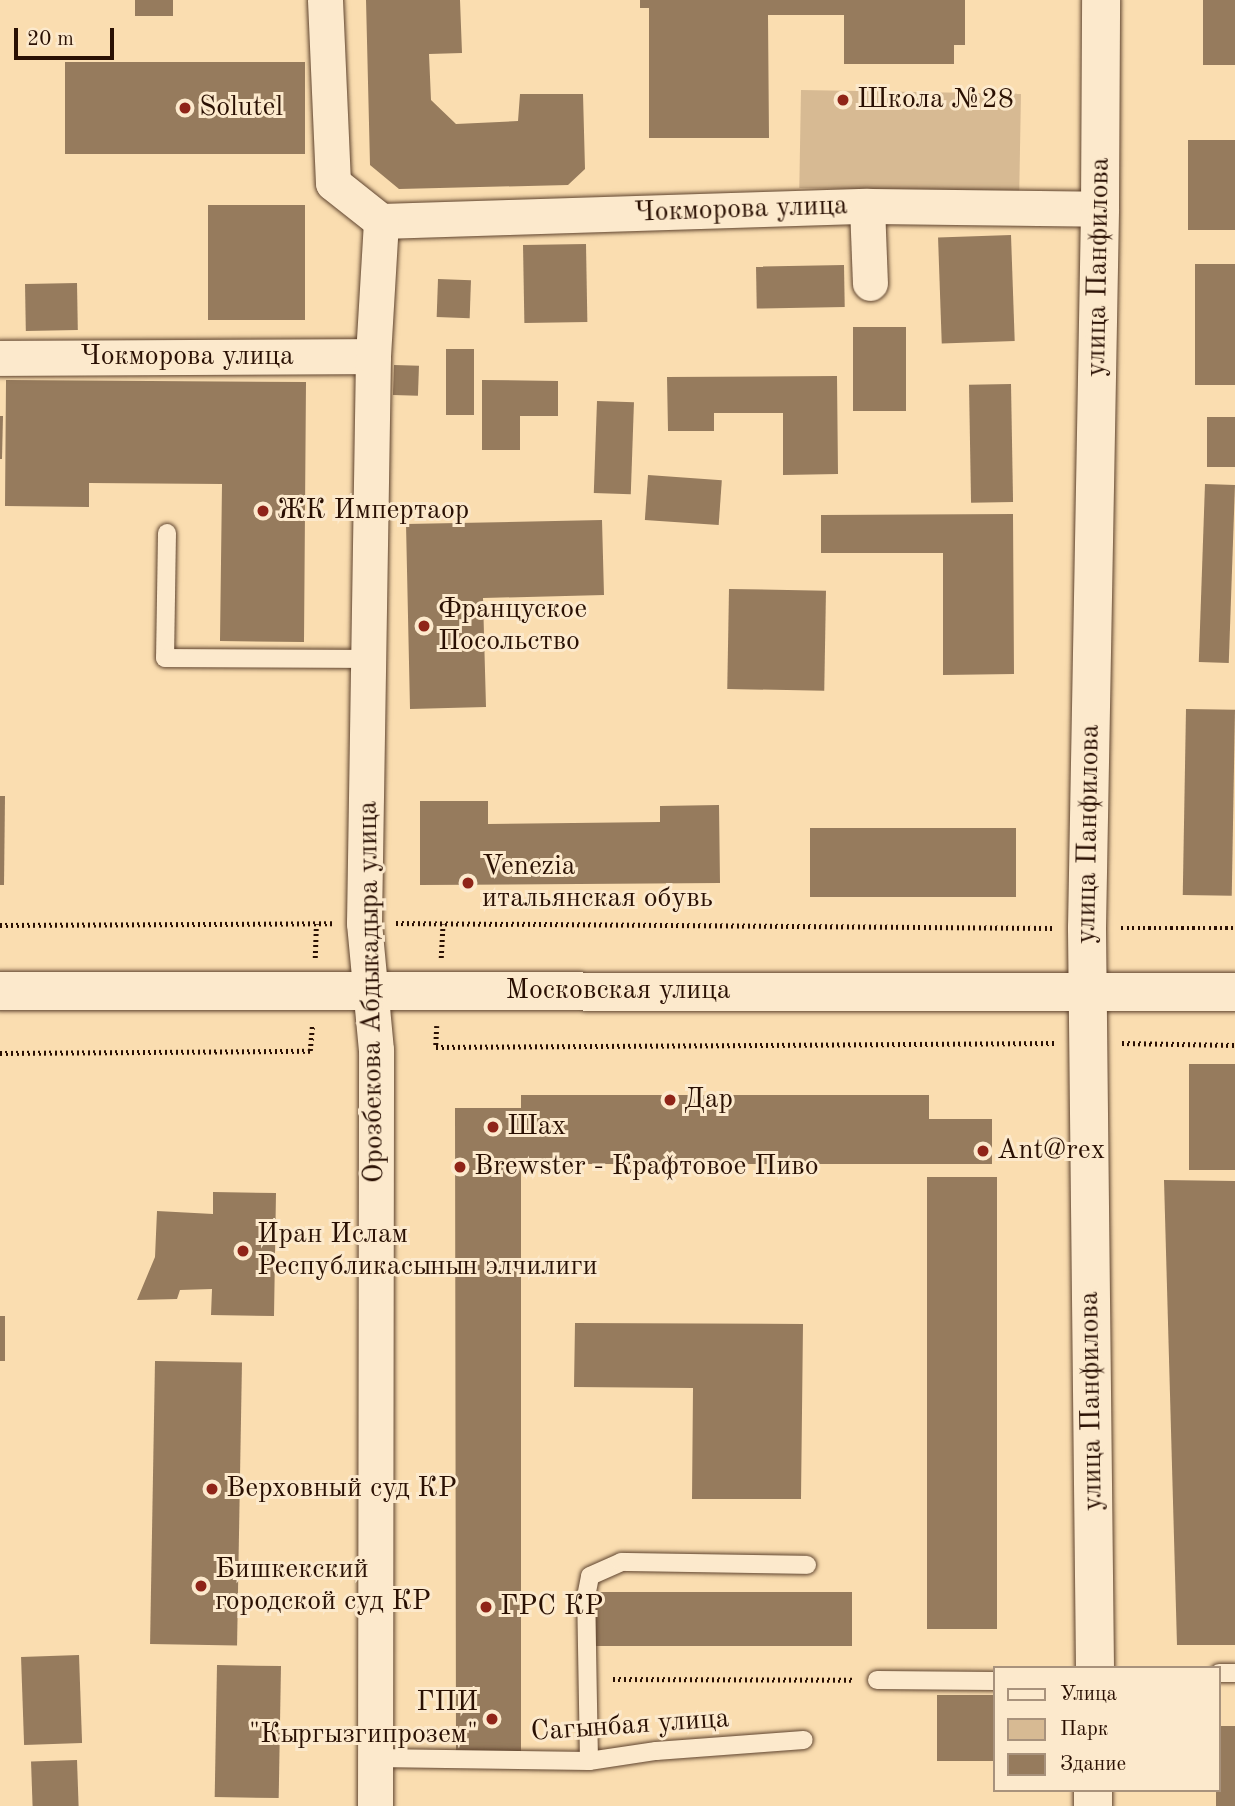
<!DOCTYPE html>
<meta charset="utf-8">
<style>
body{margin:0}
#map{position:relative;width:1235px;height:1806px;overflow:hidden;background:#faddb0;font-family:"Old Standard TT",serif}
div>[style]{position:absolute}
[style*='--x']{left:calc(var(--x)*1px);top:calc(var(--y)*1px);width:calc(var(--w)*1px);rotate:calc(var(--a)*1deg)}
.green>*{inset:0;background:#d7ba93;transform-origin:0 0}
.building>*{inset:0;background:#967b5d;transform-origin:0 0}
.path>*{height:4.5px;margin-top:-2.25px;transform-origin:0;background:repeating-linear-gradient(90deg,#2a1003 0 2px,transparent 0 5.5px)}
.roads{filter:drop-shadow(0 0 2px #5e432e) drop-shadow(0 0 2px #5e432e)}
.service>*{height:18px;margin:-9px;padding:0 9px;transform-origin:9px;border-radius:9px;background:#fce9cc}
.minor>*{height:35px;margin:-17.5px;padding:0 17.5px;transform-origin:17.5px;border-radius:17.5px;background:#fce9cc}
.tertiary>*{height:38px;margin:-19px;padding:0 19px;transform-origin:19px;border-radius:19px;background:#fce9cc}
.secondary>*{height:38px;margin:-19px;padding:0 19px;transform-origin:19px;border-radius:19px;background:#fce9cc}
.dots>*{width:19px;height:19px;translate:-50% -50%;box-sizing:border-box;border:4px solid #fce9cc;border-radius:50%}
span{translate:-50% -50%;white-space:nowrap;text-align:center;line-height:1.15;-webkit-text-stroke:6px #fce9cc;paint-order:stroke}
.poi-label{font-size:28px;color:#2a1003}
.left{translate:0 -50%;text-align:left}
.right{translate:-100% -50%;text-align:right}
.street-label{font-size:28px;color:#2a1003}
.legend{position:absolute;left:993px;top:1666px;width:228px;height:126px;box-sizing:border-box;background:#fce9cc;border:2px solid #a8927c;margin:0;padding:9px 12px;list-style:none;font-size:21px;color:#2a1003}
.legend li{display:flex;align-items:center;gap:14px;height:35px}
.legend b{width:35px;border:2px solid #a8927c}
.scale{position:absolute;left:14px;top:28px;width:100px;height:32px;box-sizing:border-box;border:4px solid #2a1003;border-top:0;padding-left:9px;font-size:21px;line-height:24px;white-space:nowrap;color:#2a1003;-webkit-text-stroke:5px #fce9cc;paint-order:stroke}
</style>
<div id="map">
<div class="green">
<div style="left:801px;top:90px;width:220px;height:98px;rotate:1deg"></div>
</div>
<div class="building">
<div style="left:135px;top:0;width:38px;height:16px"></div>
<div style="clip-path:polygon(366px 0,460px 0,462px 53px,429px 54px,431px 100px,456px 124px,518px 121px,520px 94px,583px 94px,585px 169px,568px 185px,399px 189px,370px 165px)"></div>
<div style="clip-path:polygon(640px 0,965px 0,965px 45px,954px 45px,954px 64px,844px 64px,844px 15px,768px 15px,769px 138px,649px 138px,649px 8px,640px 8px)"></div>
<div style="left:1203px;top:0;width:32px;height:65px"></div>
<div style="left:65px;top:62px;width:240px;height:92px"></div>
<div style="left:1235px;top:140px;width:90px;height:47px;rotate:90deg"></div>
<div style="left:305px;top:205px;width:115px;height:97px;rotate:90deg"></div>
<div style="left:1011px;top:235px;width:106px;height:73px;rotate:88deg"></div>
<div style="left:586px;top:244px;width:78px;height:63px;rotate:89deg"></div>
<div style="left:1235px;top:264px;width:121px;height:40px;rotate:90deg"></div>
<div style="left:844px;top:265px;width:42px;height:88px;rotate:89deg"></div>
<div style="left:438px;top:279px;width:33px;height:38px;rotate:2deg"></div>
<div style="left:77px;top:283px;width:47px;height:52px;rotate:89deg"></div>
<div style="left:853px;top:327px;width:53px;height:84px"></div>
<div style="left:446px;top:349px;width:28px;height:66px"></div>
<div style="left:394px;top:365px;width:25px;height:30px;rotate:2deg"></div>
<div style="clip-path:polygon(837px 376px,838px 474px,783px 475px,783px 413px,714px 413px,714px 431px,668px 431px,667px 377px)"></div>
<div style="clip-path:polygon(6px 380px,306px 382px,304px 642px,220px 641px,222px 484px,89px 483px,89px 507px,5px 506px)"></div>
<div style="clip-path:polygon(482px 380px,558px 381px,558px 416px,520px 416px,520px 450px,482px 450px)"></div>
<div style="left:1011px;top:384px;width:118px;height:42px;rotate:89deg"></div>
<div style="left:597px;top:401px;width:37px;height:92px;rotate:2deg"></div>
<div style="clip-path:polygon(0 416px,3px 416px,2px 459px,0 459px)"></div>
<div style="left:1207px;top:417px;width:28px;height:50px"></div>
<div style="left:648px;top:475px;width:74px;height:45px;rotate:4deg"></div>
<div style="left:1205px;top:484px;width:30px;height:178px;rotate:2deg"></div>
<div style="clip-path:polygon(1013px 514px,1014px 674px,943px 675px,943px 553px,821px 553px,821px 515px)"></div>
<div style="clip-path:polygon(602px 520px,604px 595px,483px 598px,486px 707px,410px 709px,406px 524px)"></div>
<div style="left:729px;top:589px;width:97px;height:100px;rotate:1deg"></div>
<div style="left:1186px;top:709px;width:49px;height:186px;rotate:1deg"></div>
<div style="clip-path:polygon(0 796px,5px 796px,4px 885px,0 885px)"></div>
<div style="clip-path:polygon(420px 801px,488px 801px,488px 824px,660px 822px,660px 806px,719px 805px,720px 883px,420px 885px)"></div>
<div style="left:810px;top:828px;width:206px;height:69px"></div>
<div style="left:1189px;top:1064px;width:46px;height:106px"></div>
<div style="clip-path:polygon(521px 1095px,929px 1095px,929px 1119px,992px 1119px,992px 1164px,521px 1164px,521px 1753px,456px 1753px,455px 1108px,521px 1108px)"></div>
<div style="left:927px;top:1177px;width:70px;height:452px"></div>
<div style="clip-path:polygon(1164px 1180px,1235px 1181px,1235px 1645px,1177px 1645px)"></div>
<div style="clip-path:polygon(213px 1192px,276px 1193px,274px 1316px,211px 1315px,212px 1289px,180px 1290px,177px 1299px,137px 1300px,155px 1257px,157px 1211px,213px 1214px)"></div>
<div style="left:0;top:1316px;width:5px;height:45px"></div>
<div style="clip-path:polygon(575px 1323px,803px 1324px,801px 1499px,692px 1499px,693px 1388px,574px 1387px)"></div>
<div style="left:155px;top:1361px;width:87px;height:283px;rotate:1deg"></div>
<div style="left:852px;top:1592px;width:54px;height:256px;rotate:90deg"></div>
<div style="left:79px;top:1655px;width:88px;height:58px;rotate:88deg"></div>
<div style="left:217px;top:1665px;width:64px;height:132px;rotate:1deg"></div>
<div style="left:995px;top:1695px;width:66px;height:58px;rotate:90deg"></div>
<div style="clip-path:polygon(1219px 1726px,1235px 1726px,1235px 1806px,1216px 1806px,1216px 1790px,1219px 1790px)"></div>
<div style="left:77px;top:1760px;width:46px;height:46px;rotate:88deg"></div>
</div>
<div class="path">
<div style="--x:396;--y:923;--w:657;--a:0.44"></div>
<div style="--x:0;--y:925;--w:332;--a:-0.3"></div>
<div style="--x:1121;--y:928;--w:114;--a:0"></div>
<div style="--x:315;--y:958;--w:34;--a:-88"></div>
<div style="--x:441;--y:958;--w:34;--a:-87"></div>
<div style="--x:437;--y:1026;--w:21;--a:93"></div>
<div style="--x:436;--y:1047;--w:618;--a:-0.37"></div>
<div style="--x:1122;--y:1043;--w:113;--a:1"></div>
<div style="--x:0;--y:1053;--w:310;--a:-0.4"></div>
<div style="--x:310;--y:1051;--w:25;--a:-85"></div>
<div style="--x:613;--y:1679;--w:240;--a:0.2"></div>
</div>
<div class="roads">
<div class="service">
<div style="--x:167;--y:533;--w:125;--a:90.9"></div>
<div style="--x:165;--y:658;--w:205;--a:0.3"></div>
<div style="--x:1219;--y:1673;--w:16;--a:0"></div>
<div style="--x:877;--y:1680;--w:118;--a:0.5"></div>
<div style="--x:375;--y:1758;--w:214;--a:0.8"></div>
<div style="--x:589;--y:1761;--w:68;--a:-8.5"></div>
<div style="--x:656;--y:1751;--w:148;--a:-4.3"></div>
<div style="--x:589;--y:1761;--w:164;--a:-91"></div>
<div style="--x:586;--y:1597;--w:21;--a:-79"></div>
<div style="--x:590;--y:1576;--w:34;--a:-24"></div>
<div style="--x:621;--y:1562;--w:186;--a:0.9"></div>
</div>
<div class="minor">
<div style="--x:325;--y:0;--w:183;--a:87.5"></div>
<div style="--x:333;--y:183;--w:61;--a:38.4"></div>
<div style="--x:867;--y:206;--w:77;--a:87.8"></div>
<div style="--x:381;--y:221;--w:486;--a:-1.8"></div>
<div style="--x:867;--y:206;--w:233;--a:0.7"></div>
<div style="--x:0;--y:358;--w:373;--a:-0.3"></div>
<div style="--x:375;--y:1806;--w:756;--a:-89.92"></div>
<div style="--x:376;--y:1050;--w:128;--a:-95.4"></div>
<div style="--x:364;--y:923;--w:567;--a:-89.09"></div>
<div style="--x:373;--y:356;--w:135;--a:-86.6"></div>
</div>
<div class="tertiary">
<div style="--x:1095;--y:1668;--w:740;--a:-90.62"></div>
<div style="--x:1087;--y:928;--w:719;--a:-88.96"></div>
<div style="--x:1100;--y:209;--w:209;--a:-89.7"></div>
<div style="--x:1093;--y:1806;--w:16;--a:-90"></div>
</div>
<div class="secondary">
<div style="--x:0;--y:991;--w:1235;--a:0.05"></div>
</div>
</div>
<div class="dots">
<div style="left:843px;top:100px;background:#8f2418"></div>
<div style="left:185px;top:108px;background:#8f2418"></div>
<div style="left:263px;top:511px;background:#8f2418"></div>
<div style="left:424px;top:626px;background:#8f2418"></div>
<div style="left:468px;top:883px;background:#8f2418"></div>
<div style="left:670px;top:1100px;background:#8f2418"></div>
<div style="left:493px;top:1127px;background:#8f2418"></div>
<div style="left:983px;top:1151px;background:#8f2418"></div>
<div style="left:460px;top:1167px;background:#8f2418"></div>
<div style="left:243px;top:1251px;background:#8f2418"></div>
<div style="left:212px;top:1489px;background:#8f2418"></div>
<div style="left:201px;top:1586px;background:#8f2418"></div>
<div style="left:486px;top:1607px;background:#8f2418"></div>
<div style="left:492px;top:1719px;background:#8f2418"></div>
</div>
<div class="poi-label">
<span class="left" style="left:857px;top:100px">Школа №28</span>
<span class="left" style="left:199px;top:108px">Solutel</span>
<span class="left" style="left:277px;top:511px">ЖК Импертаор</span>
<span class="left" style="left:438px;top:626px">Француское<br>Посольство</span>
<span class="left" style="left:482px;top:883px">Venezia<br>итальянская обувь</span>
<span class="left" style="left:684px;top:1100px">Дар</span>
<span class="left" style="left:507px;top:1127px">Шах</span>
<span class="left" style="left:997px;top:1151px">Ant@rex</span>
<span class="left" style="left:474px;top:1167px">Brewster - Крафтовое Пиво</span>
<span class="left" style="left:257px;top:1251px">Иран Ислам<br>Республикасынын элчилиги</span>
<span class="left" style="left:226px;top:1489px">Верховный суд КР</span>
<span class="left" style="left:215px;top:1586px">Бишкекский<br>городской суд КР</span>
<span class="left" style="left:500px;top:1607px">ГРС КР</span>
<span class="right" style="left:478px;top:1719px">ГПИ<br>"Кыргызгипрозем"</span>
</div>
<div class="street-label">
<span style="left:741px;top:210px;rotate:-2deg">Чокморова улица</span>
<span style="left:1099px;top:267px;rotate:-89deg">улица Панфилова</span>
<span style="left:187px;top:357px">Чокморова улица</span>
<span style="left:1089px;top:834px;rotate:-89deg">улица Панфилова</span>
<span style="left:618px;top:991px">Московская улица</span>
<span style="left:372px;top:992px;rotate:-91deg">Орозбекова Абдыкадыра улица</span>
<span style="left:1092px;top:1401px;rotate:-91deg">улица Панфилова</span>
<span style="left:630px;top:1726px;rotate:-4deg">Сагынбая улица</span>
</div>
<ul class="legend">
<li><b style="height:9px;background:#fce9cc"></b>Улица</li>
<li><b style="height:19px;background:#d7ba93"></b>Парк</li>
<li><b style="height:19px;background:#967b5d"></b>Здание</li>
</ul>
<div class="scale">20 m</div>
</div>
